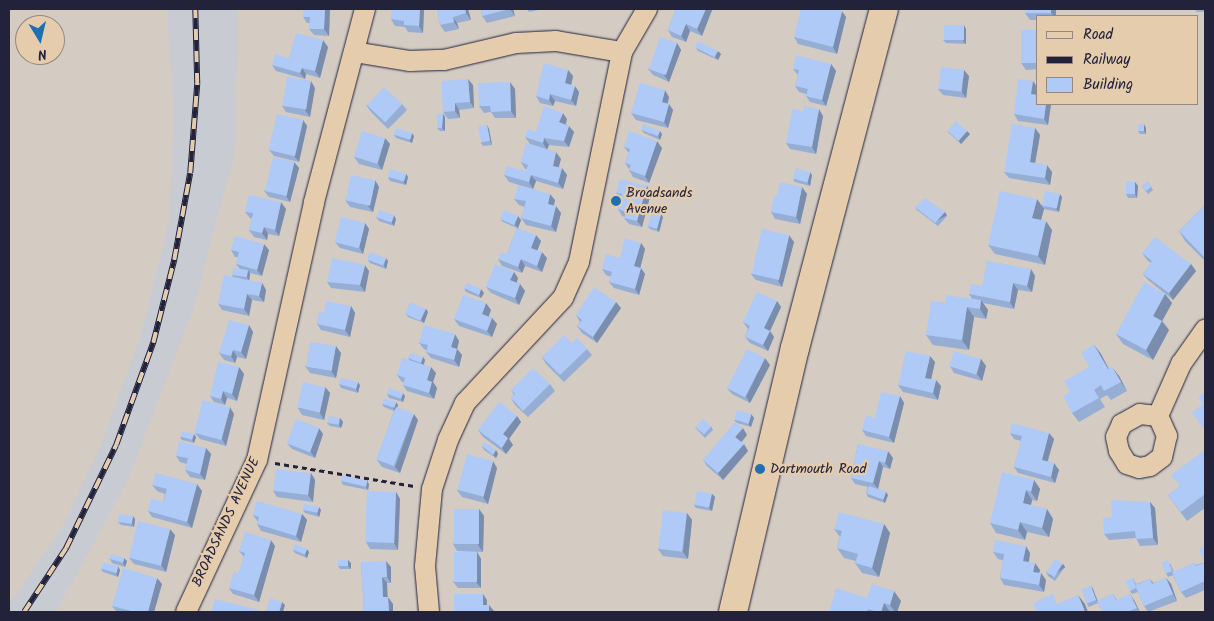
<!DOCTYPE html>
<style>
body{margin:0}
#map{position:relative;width:1214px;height:621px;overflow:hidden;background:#d4cbc3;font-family:Kalam,sans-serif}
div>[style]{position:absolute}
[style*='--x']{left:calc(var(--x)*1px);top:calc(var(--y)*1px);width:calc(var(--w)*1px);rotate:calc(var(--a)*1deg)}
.built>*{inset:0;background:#c9cbd3}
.path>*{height:3px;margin-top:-1.5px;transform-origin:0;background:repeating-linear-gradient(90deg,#22223b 0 5px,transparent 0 9px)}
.roads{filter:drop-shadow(0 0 1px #22223b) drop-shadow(0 0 1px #22223b)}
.minor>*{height:20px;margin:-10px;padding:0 10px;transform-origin:10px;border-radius:10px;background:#e4ccad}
.primary>*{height:28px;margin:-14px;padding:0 14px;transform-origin:14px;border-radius:14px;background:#e4ccad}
.rail>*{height:5.5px;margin-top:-2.75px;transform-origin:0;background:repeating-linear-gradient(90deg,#e4ccad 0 11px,#22223b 0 22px);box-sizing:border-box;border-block:1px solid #22223b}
.wall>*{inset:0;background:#96aed4}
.shaded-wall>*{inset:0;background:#7a8dad;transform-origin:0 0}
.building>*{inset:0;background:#afcaf7;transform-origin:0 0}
.dots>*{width:14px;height:14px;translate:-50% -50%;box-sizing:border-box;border:2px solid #e4ccad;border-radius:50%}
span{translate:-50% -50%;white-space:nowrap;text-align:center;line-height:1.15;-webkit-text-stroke:4.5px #e4ccad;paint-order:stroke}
.poi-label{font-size:14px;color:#22223b}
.left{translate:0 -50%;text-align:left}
.street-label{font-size:14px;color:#22223b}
.frame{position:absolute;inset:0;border:10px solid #22223b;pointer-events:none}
.legend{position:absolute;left:1036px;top:15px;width:162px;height:90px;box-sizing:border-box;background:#e4ccad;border:1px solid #96887f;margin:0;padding:6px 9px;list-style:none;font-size:15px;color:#22223b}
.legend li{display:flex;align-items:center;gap:10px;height:25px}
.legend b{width:25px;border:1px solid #96887f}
.north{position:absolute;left:15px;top:15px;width:50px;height:50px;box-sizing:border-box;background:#e4ccad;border:1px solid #96887f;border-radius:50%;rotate:171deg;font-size:14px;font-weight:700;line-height:20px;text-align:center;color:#22223b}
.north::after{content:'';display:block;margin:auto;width:18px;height:22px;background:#1f6fb2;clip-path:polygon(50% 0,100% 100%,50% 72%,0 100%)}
</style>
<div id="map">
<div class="built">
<div style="clip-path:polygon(167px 9px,238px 9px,235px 151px,193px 309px,128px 480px,56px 612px,9px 612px,9px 604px,61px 529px,99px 450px,140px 338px,169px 221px,174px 113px)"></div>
</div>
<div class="path">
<div style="--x:275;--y:463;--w:141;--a:9.4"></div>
</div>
<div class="roads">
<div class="minor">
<div style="--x:354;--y:52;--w:57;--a:9.1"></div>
<div style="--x:410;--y:61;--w:34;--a:-2"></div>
<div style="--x:444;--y:60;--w:74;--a:-13.3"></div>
<div style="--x:516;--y:43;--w:40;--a:-2.9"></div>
<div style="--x:556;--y:41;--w:67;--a:9.5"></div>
<div style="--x:1158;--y:416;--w:18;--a:-174"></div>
<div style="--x:1140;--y:414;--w:21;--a:151"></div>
<div style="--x:1122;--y:424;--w:14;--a:115"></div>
<div style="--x:1116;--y:437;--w:14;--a:78"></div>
<div style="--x:1119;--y:451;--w:15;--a:58"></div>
<div style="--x:1127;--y:464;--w:13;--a:18"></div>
<div style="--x:1139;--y:468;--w:11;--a:-10"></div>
<div style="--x:1150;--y:466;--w:15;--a:-37"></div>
<div style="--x:1162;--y:457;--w:22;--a:-77"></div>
<div style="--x:1167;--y:436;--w:22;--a:-114"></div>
<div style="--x:1158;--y:416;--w:57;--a:-66.1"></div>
<div style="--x:1181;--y:364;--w:42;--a:-54.8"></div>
<div style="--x:186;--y:612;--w:168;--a:-65"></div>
<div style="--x:257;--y:460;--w:264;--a:-77.5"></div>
<div style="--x:314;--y:202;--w:200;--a:-75.2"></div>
<div style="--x:429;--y:612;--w:46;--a:-95"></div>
<div style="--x:425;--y:566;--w:77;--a:-84.8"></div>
<div style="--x:432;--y:489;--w:52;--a:-71.9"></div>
<div style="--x:448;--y:440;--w:41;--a:-65.3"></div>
<div style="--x:465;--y:403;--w:144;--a:-47"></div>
<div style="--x:563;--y:298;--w:39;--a:-66"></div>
<div style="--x:579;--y:262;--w:214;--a:-78.4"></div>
<div style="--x:622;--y:52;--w:50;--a:-59.8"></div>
</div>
<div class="primary">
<div style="--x:733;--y:612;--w:271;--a:-76.8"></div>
<div style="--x:795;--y:348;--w:350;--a:-75.3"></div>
</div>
</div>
<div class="rail">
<div style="--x:24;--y:612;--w:77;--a:-56.7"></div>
<div style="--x:66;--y:548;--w:114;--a:-64.1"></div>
<div style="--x:116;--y:445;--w:109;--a:-70.1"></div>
<div style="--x:153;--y:343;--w:86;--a:-75.8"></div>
<div style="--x:174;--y:260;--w:88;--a:-79.6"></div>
<div style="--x:190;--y:173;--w:89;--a:-85.5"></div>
<div style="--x:197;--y:84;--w:75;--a:-91.5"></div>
</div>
<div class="wall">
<div style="clip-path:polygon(303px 9px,330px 9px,329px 36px,314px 35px,309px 29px,310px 23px,307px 23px,303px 17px)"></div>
<div style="clip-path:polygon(424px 9px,423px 33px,408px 32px,405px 27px,395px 26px,391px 19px)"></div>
<div style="clip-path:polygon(437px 9px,468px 9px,471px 20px,457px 23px,459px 29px,445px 32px,440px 25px)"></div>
<div style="clip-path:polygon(481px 9px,513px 9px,515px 16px,487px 23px,482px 16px)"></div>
<div style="clip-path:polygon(527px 9px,543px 9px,529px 12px)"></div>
<div style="clip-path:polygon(676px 9px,712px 9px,712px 10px,702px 36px,690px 31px,686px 42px,672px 37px,668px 30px)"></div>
<div style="clip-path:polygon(1056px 9px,1056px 16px,1038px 16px,1038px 20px,1030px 20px,1025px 13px)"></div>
<div style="clip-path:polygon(1194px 9px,1205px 9px,1205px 12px,1197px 12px)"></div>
<div style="clip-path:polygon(846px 17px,837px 54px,798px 44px,794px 37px)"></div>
<div style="clip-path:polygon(966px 29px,966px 44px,946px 43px,943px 40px)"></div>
<div style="clip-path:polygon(1038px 30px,1038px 69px,1026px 70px,1021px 63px)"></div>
<div style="clip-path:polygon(677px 43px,681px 50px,669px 82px,653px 75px,648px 69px)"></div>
<div style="clip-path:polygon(328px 47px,320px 78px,306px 74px,305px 79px,276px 71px,272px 65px,289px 58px)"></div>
<div style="clip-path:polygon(696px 48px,721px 54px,718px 60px,698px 51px)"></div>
<div style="clip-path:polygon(831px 64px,836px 71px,826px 106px,810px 102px,806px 96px,806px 94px,799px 92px,795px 86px,798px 75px,793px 69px)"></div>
<div style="clip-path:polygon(568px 70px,573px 76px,571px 85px,579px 92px,576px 106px,555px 101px,553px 106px,540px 103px,536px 96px)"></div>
<div style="clip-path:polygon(969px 76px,966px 98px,943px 95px,938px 89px)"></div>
<div style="clip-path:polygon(1033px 81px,1037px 87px,1036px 95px,1038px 104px,1051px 104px,1048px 125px,1018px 121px,1014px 114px)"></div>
<div style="clip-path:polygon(473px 85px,474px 108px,459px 110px,460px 118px,448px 119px,443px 112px)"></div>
<div style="clip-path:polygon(315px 88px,310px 117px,286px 112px,282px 106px)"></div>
<div style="clip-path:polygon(515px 89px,516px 118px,495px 118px,491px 112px,484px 113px,479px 106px)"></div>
<div style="clip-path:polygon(669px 97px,668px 104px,673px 110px,668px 128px,636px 120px,631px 113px)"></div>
<div style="clip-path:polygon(402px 104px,407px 110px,388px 129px,371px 112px,366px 105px)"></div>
<div style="clip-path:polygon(803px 111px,823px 116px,816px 154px,790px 149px,786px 143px)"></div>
<div style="clip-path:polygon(443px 114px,445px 117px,445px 131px,440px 131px,437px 128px)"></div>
<div style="clip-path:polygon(567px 119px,566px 124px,574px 132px,569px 147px,549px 145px,547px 149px,561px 159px,559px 167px,567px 175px,563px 189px,536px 181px,533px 189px,509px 182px,504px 175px,526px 171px,527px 169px,525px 169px,521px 162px,546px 149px,530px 144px,525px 137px,536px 132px)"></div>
<div style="clip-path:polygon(303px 120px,307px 126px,299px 162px,274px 156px,269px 150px)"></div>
<div style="clip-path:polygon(487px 125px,489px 129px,492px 145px,483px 146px,481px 143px)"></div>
<div style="clip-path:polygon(1035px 128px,1040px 135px,1035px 163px,1052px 172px,1050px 185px,1009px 178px,1004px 172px)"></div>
<div style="clip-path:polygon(1146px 128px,1146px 134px,1140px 134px,1138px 131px)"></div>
<div style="clip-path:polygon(641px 130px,662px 134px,660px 140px,644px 133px)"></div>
<div style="clip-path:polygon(947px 131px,970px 134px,961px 144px,950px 134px)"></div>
<div style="clip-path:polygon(394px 135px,414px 136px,412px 143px,396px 138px)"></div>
<div style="clip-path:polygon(390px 144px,382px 170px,359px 164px,354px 157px)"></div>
<div style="clip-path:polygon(624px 147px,662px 148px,649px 183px,633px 177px,629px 170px,629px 169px,625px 163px,629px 153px)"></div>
<div style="clip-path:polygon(294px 162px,299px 168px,290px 202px,269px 197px,264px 191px)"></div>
<div style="clip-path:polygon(406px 174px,408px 177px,406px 185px,390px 181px,388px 177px)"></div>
<div style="clip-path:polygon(812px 175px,810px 186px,795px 182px,793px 179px)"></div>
<div style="clip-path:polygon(375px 180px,379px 187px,373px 212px,350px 207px,345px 200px)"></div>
<div style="clip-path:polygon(1135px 182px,1138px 186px,1137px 198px,1128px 198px,1126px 194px)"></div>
<div style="clip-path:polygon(1148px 182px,1153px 190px,1148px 194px,1142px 186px)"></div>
<div style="clip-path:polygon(647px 186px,651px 193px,642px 227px,629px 224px,624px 218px,625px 217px,622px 216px,618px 209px,620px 199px,616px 193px)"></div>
<div style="clip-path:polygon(807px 194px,800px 224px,775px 219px,771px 212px,777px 196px)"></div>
<div style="clip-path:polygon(1062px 197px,1059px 212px,1044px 209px,1041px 220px,1052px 230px,1045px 265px,995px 254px,988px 245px,1041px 205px)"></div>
<div style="clip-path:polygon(514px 199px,555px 200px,554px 206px,561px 213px,556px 232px,526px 225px,521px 218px,525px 207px,519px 205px)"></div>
<div style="clip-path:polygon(1205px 205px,1205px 261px,1185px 241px,1179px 231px)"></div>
<div style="clip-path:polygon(915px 207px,945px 212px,947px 216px,938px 226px,917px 210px)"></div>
<div style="clip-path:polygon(286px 209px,279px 236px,268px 234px,267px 240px,254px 237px,249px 230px,252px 219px,250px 218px,245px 212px)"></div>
<div style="clip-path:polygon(376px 217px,396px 219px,394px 226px,379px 221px)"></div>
<div style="clip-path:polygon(663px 217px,659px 232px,650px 229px,648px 226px)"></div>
<div style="clip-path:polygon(500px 219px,521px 220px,518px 228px,541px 241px,537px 250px,547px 258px,542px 272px,525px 266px,522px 273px,502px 266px,498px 259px,507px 254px,517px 228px,503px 222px)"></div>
<div style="clip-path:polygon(365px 223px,369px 229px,363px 254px,340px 248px,335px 242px)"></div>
<div style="clip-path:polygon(794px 242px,782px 287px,756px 280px,751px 274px)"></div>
<div style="clip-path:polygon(641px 243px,645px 249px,640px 268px,645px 274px,639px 295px,614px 288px,609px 282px,611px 277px,606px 275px,602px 269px,620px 258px)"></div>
<div style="clip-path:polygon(231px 250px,269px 250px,262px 276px,250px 273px,249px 281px,262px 283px,266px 290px,264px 302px,252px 300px,249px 316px,222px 310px,218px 304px,233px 277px,232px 275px,240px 269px,236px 264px,238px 257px,235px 257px)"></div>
<div style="clip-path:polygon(1142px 253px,1191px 264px,1196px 271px,1173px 300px,1148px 280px,1143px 274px,1151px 263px,1147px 260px)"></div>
<div style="clip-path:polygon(368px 260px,388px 261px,386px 269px,370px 263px)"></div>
<div style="clip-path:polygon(1031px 269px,1035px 276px,1032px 292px,1018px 290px,1014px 309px,983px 303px,988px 310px,986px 319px,974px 317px,969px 350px,933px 345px,926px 335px,945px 303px,972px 299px,969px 294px,982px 286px)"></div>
<div style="clip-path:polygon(369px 271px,365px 292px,331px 288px,327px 282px)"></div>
<div style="clip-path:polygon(514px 272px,518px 278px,517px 283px,520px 284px,525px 291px,519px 305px,491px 293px,486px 287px)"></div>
<div style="clip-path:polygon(464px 288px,484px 293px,481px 298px,466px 292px)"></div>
<div style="clip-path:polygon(1165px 294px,1172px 303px,1162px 321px,1169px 330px,1153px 360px,1123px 344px,1116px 334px)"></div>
<div style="clip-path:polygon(777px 301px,781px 307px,770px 331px,774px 337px,768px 351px,750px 343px,745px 337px,748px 329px,743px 322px)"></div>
<div style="clip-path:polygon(351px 306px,355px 313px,350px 337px,321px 330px,317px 324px,324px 313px)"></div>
<div style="clip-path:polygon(621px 308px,597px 343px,582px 333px,577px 326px,580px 322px,576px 315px)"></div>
<div style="clip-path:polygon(426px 309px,428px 312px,424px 323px,408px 317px,406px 314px)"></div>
<div style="clip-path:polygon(491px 310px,488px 316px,492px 318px,497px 324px,492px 337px,459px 326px,454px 319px)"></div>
<div style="clip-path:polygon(249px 325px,253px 332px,246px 359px,237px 357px,235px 363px,224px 360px,219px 353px)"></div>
<div style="clip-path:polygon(459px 341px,457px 349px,462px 355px,459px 367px,431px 358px,426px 352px,426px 350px,424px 349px,419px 343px)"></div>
<div style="clip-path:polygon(572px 343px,587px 349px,592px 355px,564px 382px,546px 364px,542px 357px)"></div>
<div style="clip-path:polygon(1094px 345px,1101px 354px,1109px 369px,1119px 376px,1127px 391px,1111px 400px,1107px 395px,1100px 399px,1105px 407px,1079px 422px,1072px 413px,1070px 392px,1089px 367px)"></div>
<div style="clip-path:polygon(341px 353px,336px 378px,310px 373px,305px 366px)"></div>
<div style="clip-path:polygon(423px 357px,425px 360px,424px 365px,436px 373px,433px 382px,437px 388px,434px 399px,407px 391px,403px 385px,404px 382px,402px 382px,397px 375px,410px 361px,408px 358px)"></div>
<div style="clip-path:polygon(981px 359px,986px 366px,982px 381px,954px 373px,950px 366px)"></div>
<div style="clip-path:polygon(935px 362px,931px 379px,941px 386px,938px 400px,903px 392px,898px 385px)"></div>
<div style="clip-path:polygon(770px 365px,750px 403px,732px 394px,727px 388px)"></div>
<div style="clip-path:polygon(239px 367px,244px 374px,237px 401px,227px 398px,225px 405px,214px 402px,210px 396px)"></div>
<div style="clip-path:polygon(339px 384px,360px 385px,358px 393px,341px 388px)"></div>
<div style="clip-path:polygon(550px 384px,555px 391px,528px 417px,515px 405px,511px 398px,514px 395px,511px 390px)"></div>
<div style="clip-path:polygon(325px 387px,330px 393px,324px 420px,302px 415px,298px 408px)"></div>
<div style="clip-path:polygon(387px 394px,405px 396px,403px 402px,389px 398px)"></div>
<div style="clip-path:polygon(900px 396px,904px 403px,894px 443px,866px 436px,862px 430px)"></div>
<div style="clip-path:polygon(382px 404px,398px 405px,397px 408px,418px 420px,400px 473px,382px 467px,377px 460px,394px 411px,384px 407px)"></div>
<div style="clip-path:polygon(234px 414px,226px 446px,200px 439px,195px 433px)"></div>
<div style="clip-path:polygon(751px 414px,754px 418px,751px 427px,737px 423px,734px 420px)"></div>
<div style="clip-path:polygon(517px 416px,521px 422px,509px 439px,513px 445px,506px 454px,483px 437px,478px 430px)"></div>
<div style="clip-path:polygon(340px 418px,343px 422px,341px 428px,330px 426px,327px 423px)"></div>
<div style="clip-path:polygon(711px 426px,713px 430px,705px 438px,695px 427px)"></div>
<div style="clip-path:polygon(1010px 433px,1049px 433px,1054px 439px,1048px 461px,1059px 470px,1055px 483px,1018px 473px,1014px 467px,1021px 441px,1014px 439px)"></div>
<div style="clip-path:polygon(323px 434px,315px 458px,292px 449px,287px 443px)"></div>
<div style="clip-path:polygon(747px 435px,741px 442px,748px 451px,723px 480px,707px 466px,703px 460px)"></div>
<div style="clip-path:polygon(180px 437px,196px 437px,194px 443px,182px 440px)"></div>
<div style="clip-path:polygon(858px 444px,893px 458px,890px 469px,883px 467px,878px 489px,886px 492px,888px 495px,885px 503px,868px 497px,866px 493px,868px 487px,855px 484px,851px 478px)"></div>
<div style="clip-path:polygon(482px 446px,496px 450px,498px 454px,496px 458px,484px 450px)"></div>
<div style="clip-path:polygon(206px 448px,211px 454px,205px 480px,190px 477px,185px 470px,187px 464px,180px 462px,176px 456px)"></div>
<div style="clip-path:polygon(1205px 450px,1205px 508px,1187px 521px,1168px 495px,1179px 487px)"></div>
<div style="clip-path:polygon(497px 468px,488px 504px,462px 497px,457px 490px)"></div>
<div style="clip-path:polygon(311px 473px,315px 480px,313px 502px,277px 497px,273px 491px)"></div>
<div style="clip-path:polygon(1034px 480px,1040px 489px,1037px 501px,1032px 500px,1031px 506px,1047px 509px,1053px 519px,1049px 537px,1027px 532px,1025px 540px,996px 533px,990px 523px)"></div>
<div style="clip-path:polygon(341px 481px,369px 484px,368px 490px,343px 485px)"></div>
<div style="clip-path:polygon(152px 485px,202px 491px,192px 528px,152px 517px,148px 511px,163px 502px,165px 494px,157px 491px)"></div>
<div style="clip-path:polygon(396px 492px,400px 499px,398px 550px,370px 549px,366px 542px)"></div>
<div style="clip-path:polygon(712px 494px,715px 497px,712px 511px,696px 508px,694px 505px)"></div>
<div style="clip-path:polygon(1150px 502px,1155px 508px,1158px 545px,1140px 546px,1136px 538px,1109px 540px,1104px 534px,1112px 517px)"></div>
<div style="clip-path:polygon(479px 509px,484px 516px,483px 552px,457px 551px,453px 544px)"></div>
<div style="clip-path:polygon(303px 510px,321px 510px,319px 517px,305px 513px)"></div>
<div style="clip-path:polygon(687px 513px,692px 520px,688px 559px,663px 556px,658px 549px)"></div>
<div style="clip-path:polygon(302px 514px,307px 520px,301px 542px,261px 531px,257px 524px,258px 522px,253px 515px)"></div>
<div style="clip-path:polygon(135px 519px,134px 527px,121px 525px,118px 522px)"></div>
<div style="clip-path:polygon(884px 524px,890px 533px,879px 577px,862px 573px,855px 563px,856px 561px,844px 558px,837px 548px,840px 537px,834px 529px)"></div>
<div style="clip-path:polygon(175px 535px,166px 572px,134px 564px,129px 558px)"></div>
<div style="clip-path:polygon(275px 546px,259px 602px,233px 594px,229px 588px,239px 573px,244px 557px,239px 551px)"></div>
<div style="clip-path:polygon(293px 550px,309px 552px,307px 558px,295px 553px)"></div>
<div style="clip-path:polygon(477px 552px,481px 559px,481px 588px,458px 588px,453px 582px)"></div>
<div style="clip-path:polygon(993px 552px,1030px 553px,1029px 562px,1040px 570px,1039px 573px,1041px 573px,1046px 580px,1044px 592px,1004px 585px,1000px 578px,1003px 560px,998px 559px)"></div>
<div style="clip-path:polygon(110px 559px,127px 561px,125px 567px,112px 563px)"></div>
<div style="clip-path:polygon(361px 562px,391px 567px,391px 583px,387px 583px,387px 597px,393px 604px,393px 612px,364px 612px)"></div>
<div style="clip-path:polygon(1205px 562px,1205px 590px,1186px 598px,1181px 592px,1173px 575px,1168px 577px,1166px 573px,1170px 563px,1174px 572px,1194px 563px,1196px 565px)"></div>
<div style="clip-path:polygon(351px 563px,351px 569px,340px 569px,338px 566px)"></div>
<div style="clip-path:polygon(1063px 564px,1065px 567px,1055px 581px,1048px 576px,1046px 572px)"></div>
<div style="clip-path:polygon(118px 566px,120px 570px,118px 577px,103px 572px,101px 569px)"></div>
<div style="clip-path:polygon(1133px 578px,1136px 584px,1150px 579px,1154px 583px,1166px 578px,1171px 584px,1177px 601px,1148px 612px,1144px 606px,1138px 592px,1132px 594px,1130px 591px)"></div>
<div style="clip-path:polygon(162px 584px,154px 612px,117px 612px,112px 606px)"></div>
<div style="clip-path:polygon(1091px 586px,1093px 589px,1098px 601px,1113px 594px,1117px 600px,1134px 600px,1140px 612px,1103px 612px,1098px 603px,1089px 607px,1087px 604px)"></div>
<div style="clip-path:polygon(867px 598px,901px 601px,897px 612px,829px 612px)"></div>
</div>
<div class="shaded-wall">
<div style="clip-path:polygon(325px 9px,330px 9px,329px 36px,324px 29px)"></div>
<div style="clip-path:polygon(420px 9px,424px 9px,423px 33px,419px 26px)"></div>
<div style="clip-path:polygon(465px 9px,468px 9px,471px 20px,466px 13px)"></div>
<div style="clip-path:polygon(510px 9px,513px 9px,515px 16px)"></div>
<div style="clip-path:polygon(706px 9px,712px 9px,712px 10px,702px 36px,697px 29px)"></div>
<div style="clip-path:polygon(1051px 9px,1056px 9px,1056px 16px,1054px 16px,1051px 13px)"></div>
<div style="clip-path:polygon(842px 11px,846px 17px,837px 54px,833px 47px)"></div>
<div style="clip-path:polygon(453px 17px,457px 23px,459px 29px,454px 22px)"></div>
<div style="clip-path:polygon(686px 24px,690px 31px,686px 42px,681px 36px)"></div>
<div style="clip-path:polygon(964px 25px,966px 29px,966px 44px,963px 41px)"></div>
<div style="clip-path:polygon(323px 40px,328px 47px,320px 78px,315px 71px)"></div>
<div style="clip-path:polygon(677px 43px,681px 50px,669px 82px,664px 75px)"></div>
<div style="clip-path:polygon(718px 51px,721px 54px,718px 60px,715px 57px)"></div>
<div style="clip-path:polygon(831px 64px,836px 71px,826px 106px,822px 100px)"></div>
<div style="clip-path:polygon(302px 68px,306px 74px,305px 79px,300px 73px)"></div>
<div style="clip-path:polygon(568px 70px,573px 76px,570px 90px,565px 83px)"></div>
<div style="clip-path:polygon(964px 70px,969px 76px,966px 98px,962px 92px)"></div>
<div style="clip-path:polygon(468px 79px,473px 85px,474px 108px,470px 102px)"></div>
<div style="clip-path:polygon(311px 81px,315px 88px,310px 117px,305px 110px)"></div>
<div style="clip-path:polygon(1033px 81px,1037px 87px,1036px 100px,1031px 94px)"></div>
<div style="clip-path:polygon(510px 82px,515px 89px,516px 118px,511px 111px)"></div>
<div style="clip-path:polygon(575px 86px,579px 92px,576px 106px,571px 100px)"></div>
<div style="clip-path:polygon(665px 90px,669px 97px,666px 108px,662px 102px)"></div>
<div style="clip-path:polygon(550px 94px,555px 101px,553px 106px,549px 100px)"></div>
<div style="clip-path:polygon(455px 103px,459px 110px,460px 118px,455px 111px)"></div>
<div style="clip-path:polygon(669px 104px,673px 110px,668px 128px,664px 122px)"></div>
<div style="clip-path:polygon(1046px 104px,1051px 104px,1048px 125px,1044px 119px)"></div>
<div style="clip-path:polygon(819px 109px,823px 116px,816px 154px,812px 147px)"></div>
<div style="clip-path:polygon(563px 113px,567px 119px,564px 129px,559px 122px)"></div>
<div style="clip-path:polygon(443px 114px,445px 117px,445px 131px,442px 128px)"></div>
<div style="clip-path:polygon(303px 120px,307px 126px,299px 162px,294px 156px)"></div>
<div style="clip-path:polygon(1144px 124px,1146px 128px,1146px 134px,1144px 131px)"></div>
<div style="clip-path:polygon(487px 125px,489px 129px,492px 145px,490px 141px)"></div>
<div style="clip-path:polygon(569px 126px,574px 132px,569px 147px,564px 141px)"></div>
<div style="clip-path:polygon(1035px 128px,1040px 135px,1034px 169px,1030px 162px)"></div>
<div style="clip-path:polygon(660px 131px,662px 134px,660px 140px,658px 136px)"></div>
<div style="clip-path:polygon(967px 131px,970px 134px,961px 144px,959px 141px)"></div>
<div style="clip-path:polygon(412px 133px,414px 136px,412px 143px,409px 140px)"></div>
<div style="clip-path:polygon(385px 138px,390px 144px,382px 170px,378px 164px)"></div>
<div style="clip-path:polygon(544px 138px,549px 145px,547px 150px,543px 143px)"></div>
<div style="clip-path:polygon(657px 141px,662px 148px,649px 183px,645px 176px)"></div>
<div style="clip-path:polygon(556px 152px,561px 159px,557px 172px,553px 166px)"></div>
<div style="clip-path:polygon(294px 162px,299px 168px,290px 202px,286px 196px)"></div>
<div style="clip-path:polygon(1047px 165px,1052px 172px,1050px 185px,1045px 178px)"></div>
<div style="clip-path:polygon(562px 168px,567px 175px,563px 189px,558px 183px)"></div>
<div style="clip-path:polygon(810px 172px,812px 175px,810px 186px,807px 182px)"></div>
<div style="clip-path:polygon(406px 174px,408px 177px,406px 185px,403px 182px)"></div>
<div style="clip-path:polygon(531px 175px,536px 181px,533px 189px,529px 182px)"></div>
<div style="clip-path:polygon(375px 180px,379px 187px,373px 212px,368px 206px)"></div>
<div style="clip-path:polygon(1135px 182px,1138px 186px,1137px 198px,1135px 194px)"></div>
<div style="clip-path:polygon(647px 186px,651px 193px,642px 227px,637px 221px)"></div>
<div style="clip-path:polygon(802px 187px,807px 194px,800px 224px,796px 217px)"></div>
<div style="clip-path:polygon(550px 194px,555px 200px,552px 211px,548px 204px)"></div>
<div style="clip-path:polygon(1060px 194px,1062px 197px,1059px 212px,1056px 209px)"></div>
<div style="clip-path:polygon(1037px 199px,1044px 209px,1039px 227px,1032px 218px)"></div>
<div style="clip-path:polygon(281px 202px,286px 209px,279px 236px,275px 230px)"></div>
<div style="clip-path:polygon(556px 206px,561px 213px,556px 232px,551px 226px)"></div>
<div style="left:945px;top:212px;width:4px;height:15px;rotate:63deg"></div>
<div style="clip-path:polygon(661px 214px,663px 217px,659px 232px,657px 229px)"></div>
<div style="clip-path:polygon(394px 215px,396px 219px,394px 226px,391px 222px)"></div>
<div style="clip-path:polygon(518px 216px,521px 220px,518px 228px,515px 225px)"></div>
<div style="clip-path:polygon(1046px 221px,1052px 230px,1045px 265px,1038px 256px)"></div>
<div style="clip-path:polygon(365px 223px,369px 229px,363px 254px,359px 247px)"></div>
<div style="clip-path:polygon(264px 227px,268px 234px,267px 240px,262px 233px)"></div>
<div style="clip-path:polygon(536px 235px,541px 241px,536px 254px,531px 248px)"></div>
<div style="clip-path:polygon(789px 235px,794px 242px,782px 287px,778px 281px)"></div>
<div style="clip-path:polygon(641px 243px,645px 249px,639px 273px,634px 266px)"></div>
<div style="clip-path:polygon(264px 244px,269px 250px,262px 276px,257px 270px)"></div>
<div style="clip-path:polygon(542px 252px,547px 258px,542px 272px,537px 266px)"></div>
<div style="clip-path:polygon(386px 258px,388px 261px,386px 269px,384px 266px)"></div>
<div style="clip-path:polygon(521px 259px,525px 266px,522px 273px,518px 267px)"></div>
<div style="clip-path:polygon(1191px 264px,1196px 271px,1173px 300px,1169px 293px)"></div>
<div style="clip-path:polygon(365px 265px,369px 271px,365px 292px,360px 285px)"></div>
<div style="clip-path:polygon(641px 268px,645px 274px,639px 295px,635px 289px)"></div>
<div style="clip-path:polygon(1031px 269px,1035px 276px,1032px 292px,1027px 286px)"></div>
<div style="clip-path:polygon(248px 270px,250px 274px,249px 281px,247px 277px)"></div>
<div style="clip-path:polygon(514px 272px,518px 278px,515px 287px,510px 280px)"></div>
<div style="clip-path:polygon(262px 283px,266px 290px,264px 302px,259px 296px)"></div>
<div style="clip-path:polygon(1013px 283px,1018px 290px,1014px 309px,1010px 302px)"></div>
<div style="clip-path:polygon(520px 284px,525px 291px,519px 305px,515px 298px)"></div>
<div style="clip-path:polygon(481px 289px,484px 293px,481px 298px,479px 295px)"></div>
<div style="clip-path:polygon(247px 294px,252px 300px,249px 316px,244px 309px)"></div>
<div style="clip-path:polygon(1165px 294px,1172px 303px,1160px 325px,1153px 316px)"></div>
<div style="clip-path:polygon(981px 300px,988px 310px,986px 319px,980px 309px)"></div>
<div style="clip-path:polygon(777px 301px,781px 307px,770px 331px,774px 337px,768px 351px,763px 345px,764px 328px)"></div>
<div style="clip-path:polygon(616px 302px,621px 308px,597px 343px,593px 337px)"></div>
<div style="clip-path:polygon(486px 303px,491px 310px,487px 321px,482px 314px)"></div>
<div style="clip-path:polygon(351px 306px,355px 313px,350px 337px,345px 330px)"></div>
<div style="clip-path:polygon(967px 307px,974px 317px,969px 350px,962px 340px)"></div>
<div style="clip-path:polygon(426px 309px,428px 312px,424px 323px,421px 320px)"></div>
<div style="clip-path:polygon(492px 318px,497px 324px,492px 337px,487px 331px)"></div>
<div style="clip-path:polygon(1162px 321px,1169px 330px,1153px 360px,1146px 350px)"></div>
<div style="clip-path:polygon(249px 325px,253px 332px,246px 359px,241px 352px)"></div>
<div style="clip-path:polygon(455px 334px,459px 341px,456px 354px,451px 347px)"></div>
<div style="clip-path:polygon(1094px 345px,1101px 354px,1114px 379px,1108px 369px)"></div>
<div style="clip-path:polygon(336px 346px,341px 353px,336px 378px,331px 371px)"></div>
<div style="clip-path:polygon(457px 349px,462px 355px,459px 367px,454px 360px)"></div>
<div style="clip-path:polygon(233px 350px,237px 357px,235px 363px,231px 356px)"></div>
<div style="clip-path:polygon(930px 356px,935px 362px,930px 384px,925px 378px)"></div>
<div style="clip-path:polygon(423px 357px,425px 360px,423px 366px,421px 363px)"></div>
<div style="clip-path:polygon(765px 358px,770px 365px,750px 403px,746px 397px)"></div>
<div style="clip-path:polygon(981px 359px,986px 366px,982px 381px,977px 374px)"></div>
<div style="clip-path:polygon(239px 367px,244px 374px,237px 401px,232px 394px)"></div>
<div style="clip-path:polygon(431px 367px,436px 373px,433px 382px,437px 388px,434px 399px,429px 393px,427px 380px)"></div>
<div style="clip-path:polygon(1112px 367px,1119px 376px,1127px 391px,1121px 382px)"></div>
<div style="clip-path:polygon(936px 380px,941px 386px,938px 400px,933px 393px)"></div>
<div style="clip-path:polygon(358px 382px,360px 385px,358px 393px,356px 389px)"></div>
<div style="clip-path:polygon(325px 387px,330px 393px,324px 420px,320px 413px)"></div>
<div style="clip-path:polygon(223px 391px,227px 398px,225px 405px,221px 399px)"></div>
<div style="clip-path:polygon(403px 393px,405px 396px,403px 402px,401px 399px)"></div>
<div style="clip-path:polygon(900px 396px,904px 403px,894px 443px,889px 437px)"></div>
<div style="clip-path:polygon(396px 402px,398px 405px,396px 411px,393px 408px)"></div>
<div style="clip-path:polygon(230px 407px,234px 414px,226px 446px,222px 439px)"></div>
<div style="clip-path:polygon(414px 414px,418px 420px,400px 473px,395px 467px)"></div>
<div style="clip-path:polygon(751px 414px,754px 418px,751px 427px,748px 424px)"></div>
<div style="clip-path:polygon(517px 416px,521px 422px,509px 439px,513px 445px,506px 454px,502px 448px,503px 434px)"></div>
<div style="clip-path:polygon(340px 418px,343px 422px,341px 428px,339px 425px)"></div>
<div style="clip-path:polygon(319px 428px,323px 434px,315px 458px,310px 451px)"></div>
<div style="clip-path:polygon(743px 428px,747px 435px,740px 444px,735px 437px)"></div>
<div style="clip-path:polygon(1049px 433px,1054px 439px,1046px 466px,1042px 460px)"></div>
<div style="clip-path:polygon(194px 434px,196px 437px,194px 443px,192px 440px)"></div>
<div style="clip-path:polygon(744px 444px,748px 451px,723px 480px,718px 473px)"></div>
<div style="clip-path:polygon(206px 448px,211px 454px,205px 480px,200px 474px)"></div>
<div style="clip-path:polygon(496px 450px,498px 454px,496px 458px,493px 455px)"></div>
<div style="clip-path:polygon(888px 451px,893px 458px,890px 469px,885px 463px)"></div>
<div style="clip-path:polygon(493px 461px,497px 468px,488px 504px,483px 497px)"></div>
<div style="clip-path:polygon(879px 461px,883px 467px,878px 489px,873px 483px)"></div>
<div style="clip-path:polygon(1054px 463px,1059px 470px,1055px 483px,1051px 477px)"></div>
<div style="clip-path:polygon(311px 473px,315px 480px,313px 502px,308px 495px)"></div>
<div style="clip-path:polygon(1034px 480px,1040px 489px,1037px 501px,1031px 492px)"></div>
<div style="clip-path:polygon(367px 481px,369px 484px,368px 490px,366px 487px)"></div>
<div style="clip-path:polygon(197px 484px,202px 491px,192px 528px,187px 522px)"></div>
<div style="clip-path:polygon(1026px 490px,1032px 500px,1029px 513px,1023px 503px)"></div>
<div style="clip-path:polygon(396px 492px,400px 499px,398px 550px,394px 543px)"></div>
<div style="clip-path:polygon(886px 492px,888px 495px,885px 503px,883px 500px)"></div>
<div style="clip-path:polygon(712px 494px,715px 497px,712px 511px,709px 508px)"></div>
<div style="clip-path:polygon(1150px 502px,1155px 508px,1158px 545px,1153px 538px)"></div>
<div style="clip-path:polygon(319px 507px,321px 510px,319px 517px,317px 513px)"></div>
<div style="clip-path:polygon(479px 509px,484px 516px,483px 552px,478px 545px)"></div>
<div style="clip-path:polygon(1047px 509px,1053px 519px,1049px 537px,1042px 528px)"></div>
<div style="clip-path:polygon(687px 513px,692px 520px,688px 559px,683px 552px)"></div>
<div style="clip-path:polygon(302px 514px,307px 520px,301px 542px,296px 536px)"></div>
<div style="clip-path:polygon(133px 516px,135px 519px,134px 527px,132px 524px)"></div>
<div style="clip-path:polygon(1020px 522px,1027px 532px,1025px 540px,1018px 530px)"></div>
<div style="clip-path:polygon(884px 524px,890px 533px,879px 577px,872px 568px)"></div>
<div style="clip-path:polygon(170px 529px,175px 535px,166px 572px,161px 565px)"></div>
<div style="clip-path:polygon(271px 540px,275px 546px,259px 602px,254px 595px)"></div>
<div style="clip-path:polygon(1026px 546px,1030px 553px,1028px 567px,1023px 561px)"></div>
<div style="clip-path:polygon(307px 549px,309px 552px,307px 558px,305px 555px)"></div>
<div style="clip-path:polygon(477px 552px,481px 559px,481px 588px,476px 582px)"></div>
<div style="clip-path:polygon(124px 558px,127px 561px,125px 567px,123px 563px)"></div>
<div style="clip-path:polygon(348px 560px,351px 563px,351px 569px,348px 566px)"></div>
<div style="clip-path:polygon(386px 561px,391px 567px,391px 583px,387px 577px)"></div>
<div style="clip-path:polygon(1035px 563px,1040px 570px,1038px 578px,1033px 572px)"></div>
<div style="left:1063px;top:564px;width:4px;height:17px;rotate:56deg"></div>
<div style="clip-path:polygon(118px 566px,120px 570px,118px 577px,116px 574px)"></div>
<div style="clip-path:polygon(1041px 573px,1046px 580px,1044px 592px,1039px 585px)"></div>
<div style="clip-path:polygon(382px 577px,387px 583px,388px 604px,383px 597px)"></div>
<div style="clip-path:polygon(157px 578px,162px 584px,154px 612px,148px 612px)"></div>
<div style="clip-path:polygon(1166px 578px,1171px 584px,1177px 601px,1173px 594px)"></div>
<div style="clip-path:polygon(1091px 586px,1093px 589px,1098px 603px,1096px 600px)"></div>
<div style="clip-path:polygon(894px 591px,901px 601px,897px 612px,895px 612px,890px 605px)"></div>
<div style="clip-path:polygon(483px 594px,487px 600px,487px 611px,483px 605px)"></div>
<div style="clip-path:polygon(1130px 594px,1134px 600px,1140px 612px,1137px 608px)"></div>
<div style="clip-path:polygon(1078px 595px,1085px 604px,1088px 612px,1085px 612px)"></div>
<div style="clip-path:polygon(388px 597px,393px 604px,393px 612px,389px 612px)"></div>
<div style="clip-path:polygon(282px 602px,285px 605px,283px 612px,279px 612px)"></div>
<div style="clip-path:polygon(884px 603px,890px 612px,881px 612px)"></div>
<div style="clip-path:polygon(489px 605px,494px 611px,494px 612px,489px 612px)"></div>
</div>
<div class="building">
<div style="clip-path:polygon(303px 9px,325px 9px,324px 29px,309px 29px,310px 17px,303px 17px)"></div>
<div style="clip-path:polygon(391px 9px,420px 9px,419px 26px,404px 25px,404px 21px,391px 19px)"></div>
<div style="clip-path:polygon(437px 9px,465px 9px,466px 13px,453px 17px,454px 22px,440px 25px)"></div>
<div style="clip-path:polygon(481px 9px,510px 9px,482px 16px)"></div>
<div style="clip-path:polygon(676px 9px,706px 9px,697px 29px,686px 24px,681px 36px,668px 30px)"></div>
<div style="clip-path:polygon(801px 9px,834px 9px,842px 11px,833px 47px,794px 37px)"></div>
<div style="left:1025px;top:9px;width:26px;height:4px"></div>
<div style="left:944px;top:25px;width:20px;height:15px"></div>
<div style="left:1021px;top:30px;width:17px;height:33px"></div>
<div style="clip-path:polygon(296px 33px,323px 40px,315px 71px,302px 68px,300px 73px,272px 65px,275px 54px,289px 58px)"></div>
<div style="left:660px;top:37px;width:18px;height:34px;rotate:19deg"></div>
<div style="left:698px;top:41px;width:22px;height:7px;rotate:27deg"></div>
<div style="clip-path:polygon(796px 55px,831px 64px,822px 100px,806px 96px,808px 89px,795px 86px,799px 70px,793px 69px)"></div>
<div style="clip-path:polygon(544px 63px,568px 70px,565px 83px,575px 86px,571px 100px,550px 94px,549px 100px,536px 96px)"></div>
<div style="left:941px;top:67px;width:23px;height:22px;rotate:7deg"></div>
<div style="left:287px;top:77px;width:24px;height:29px;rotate:9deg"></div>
<div style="clip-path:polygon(468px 79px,470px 102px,455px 103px,455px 111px,443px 112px,441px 81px)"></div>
<div style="clip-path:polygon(1018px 79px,1033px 81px,1031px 94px,1038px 95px,1038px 104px,1046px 104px,1044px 119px,1014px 114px)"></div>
<div style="clip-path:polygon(510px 82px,511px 111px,491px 112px,490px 106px,479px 106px,478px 83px)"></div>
<div style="clip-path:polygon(640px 83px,665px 90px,662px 102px,669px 104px,664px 122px,631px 113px)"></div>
<div style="left:384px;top:87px;width:25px;height:25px;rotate:43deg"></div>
<div style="clip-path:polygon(544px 106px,563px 113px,559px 122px,569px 126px,564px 141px,544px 138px,543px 143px,525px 137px,528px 129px,536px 132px)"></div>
<div style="clip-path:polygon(804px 106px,819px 109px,812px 147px,786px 143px,792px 109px,803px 111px)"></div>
<div style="clip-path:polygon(437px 113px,443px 114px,442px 128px,437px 128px)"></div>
<div style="left:277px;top:114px;width:27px;height:37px;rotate:13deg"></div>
<div style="left:956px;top:121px;width:15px;height:13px;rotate:42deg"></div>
<div style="clip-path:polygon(643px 124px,660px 131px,658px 136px,641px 130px)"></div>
<div style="clip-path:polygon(1012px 124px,1035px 128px,1030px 162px,1047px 165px,1045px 178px,1004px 172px)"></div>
<div style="clip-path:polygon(1144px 124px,1144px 131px,1138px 131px,1138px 125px)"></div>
<div style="left:487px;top:125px;width:16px;height:9px;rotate:79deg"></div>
<div style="left:396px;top:128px;width:17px;height:7px;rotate:17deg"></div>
<div style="left:362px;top:131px;width:24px;height:27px;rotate:17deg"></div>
<div style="clip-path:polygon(629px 131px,657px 141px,645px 176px,629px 170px,631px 165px,625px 163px,630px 149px,624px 147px)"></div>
<div style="clip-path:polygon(526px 143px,556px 152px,553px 166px,562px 168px,558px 183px,531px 175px,529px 182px,504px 175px,507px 166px,526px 171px,528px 165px,521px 162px)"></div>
<div style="left:273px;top:157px;width:22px;height:35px;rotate:13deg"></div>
<div style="left:796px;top:168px;width:15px;height:11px;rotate:16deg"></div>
<div style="left:390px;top:169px;width:17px;height:8px;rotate:17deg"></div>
<div style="left:351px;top:175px;width:25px;height:26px;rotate:12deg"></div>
<div style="clip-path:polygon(620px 179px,647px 186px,637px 221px,624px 218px,626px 212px,618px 209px,622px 194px,616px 193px)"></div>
<div style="clip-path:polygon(780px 182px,802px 187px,796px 217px,771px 212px,774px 196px,777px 196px)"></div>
<div style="left:1126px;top:182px;width:9px;height:12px"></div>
<div style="clip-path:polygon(1148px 182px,1151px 187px,1146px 191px,1142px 186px)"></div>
<div style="clip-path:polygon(518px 185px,550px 194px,548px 204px,556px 206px,551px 226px,521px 218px,526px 201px,514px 199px)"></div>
<div style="clip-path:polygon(1000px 191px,1037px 199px,1032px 218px,1046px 221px,1038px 256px,988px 245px)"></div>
<div style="left:1045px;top:191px;width:15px;height:15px;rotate:11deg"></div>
<div style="clip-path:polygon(249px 195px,281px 202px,275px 230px,264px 227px,262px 233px,249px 230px,253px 213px,245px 212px)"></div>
<div style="clip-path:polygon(925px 198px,945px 212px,935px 223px,915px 207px)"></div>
<div style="clip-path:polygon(1205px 205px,1205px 258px,1179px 231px)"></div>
<div style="left:379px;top:210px;width:16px;height:8px;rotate:18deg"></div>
<div style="left:504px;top:210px;width:15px;height:10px;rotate:23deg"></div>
<div style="clip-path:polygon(651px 211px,661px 214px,657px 229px,648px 226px)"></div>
<div style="left:341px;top:217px;width:25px;height:26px;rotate:14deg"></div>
<div style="clip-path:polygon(517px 228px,536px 235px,531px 248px,542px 252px,537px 266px,521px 259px,518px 267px,498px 259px,501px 252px,507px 254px)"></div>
<div style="left:762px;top:229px;width:28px;height:46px;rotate:13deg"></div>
<div style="clip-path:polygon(235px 236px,264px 244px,257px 270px,236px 264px,239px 252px,231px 250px)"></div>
<div style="clip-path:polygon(1155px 237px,1191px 264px,1169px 293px,1143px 274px,1152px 261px,1142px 253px)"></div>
<div style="clip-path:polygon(625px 238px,641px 243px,634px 266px,641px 268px,635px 289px,609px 282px,612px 272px,602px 269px,606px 254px,620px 258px)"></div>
<div style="left:370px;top:252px;width:17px;height:8px;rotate:21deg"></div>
<div style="clip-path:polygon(332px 258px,365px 265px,360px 285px,327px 282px)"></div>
<div style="clip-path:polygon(987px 261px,1031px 269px,1027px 286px,1013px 283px,1010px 302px,969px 294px,971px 284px,982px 286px)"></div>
<div style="clip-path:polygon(495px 264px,514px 272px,510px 280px,520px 284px,515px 298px,486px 287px)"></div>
<div style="left:233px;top:268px;width:15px;height:7px;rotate:8deg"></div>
<div style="clip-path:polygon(224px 275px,262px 283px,259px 296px,247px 294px,244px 309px,218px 304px)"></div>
<div style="clip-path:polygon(1144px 282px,1165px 294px,1153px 316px,1162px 321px,1146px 350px,1116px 334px)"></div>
<div style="clip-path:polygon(467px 283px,481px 289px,479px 295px,464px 288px)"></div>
<div style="clip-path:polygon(594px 287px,616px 302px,593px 337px,577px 326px,582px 320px,576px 315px)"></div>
<div style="clip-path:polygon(757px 292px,777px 301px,764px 328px,770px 331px,763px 345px,745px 337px,750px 326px,743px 322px)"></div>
<div style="clip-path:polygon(463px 295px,486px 303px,482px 314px,492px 318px,487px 331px,454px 319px)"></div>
<div style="clip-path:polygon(946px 295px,981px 300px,980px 309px,967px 307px,962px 340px,926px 335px,931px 301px,945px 303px)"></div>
<div style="clip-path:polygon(326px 301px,351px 306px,345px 330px,317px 324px,319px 312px,324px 313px)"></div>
<div style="left:410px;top:302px;width:17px;height:13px;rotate:24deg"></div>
<div style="clip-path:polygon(229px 320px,249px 325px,241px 352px,233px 350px,231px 356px,219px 353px)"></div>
<div style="clip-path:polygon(424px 325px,455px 334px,451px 347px,457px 349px,454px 360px,426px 352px,428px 345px,419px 343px)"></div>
<div style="clip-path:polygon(564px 335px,572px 343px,577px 338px,587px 349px,560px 375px,542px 357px)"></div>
<div style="left:310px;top:342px;width:26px;height:25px;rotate:9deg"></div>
<div style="clip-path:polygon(1094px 345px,1108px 369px,1112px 367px,1121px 382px,1104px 391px,1101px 385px,1094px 390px,1099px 398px,1072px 413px,1063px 396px,1070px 392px,1064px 381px,1089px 367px,1081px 352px)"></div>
<div style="left:747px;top:349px;width:20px;height:44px;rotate:27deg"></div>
<div style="clip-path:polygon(906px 351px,930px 356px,925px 378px,936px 380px,933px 393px,898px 385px)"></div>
<div style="left:954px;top:351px;width:28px;height:16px;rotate:17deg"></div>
<div style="clip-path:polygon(410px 353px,423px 357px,421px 363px,408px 358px)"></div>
<div style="clip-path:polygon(402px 358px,431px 367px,427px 380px,432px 382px,429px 393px,403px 385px,405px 378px,397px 375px)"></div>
<div style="clip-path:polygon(218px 362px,239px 367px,232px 394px,223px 391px,221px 399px,210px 396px)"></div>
<div style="clip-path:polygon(533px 368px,550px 384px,523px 411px,511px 398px,515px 394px,511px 390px)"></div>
<div style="clip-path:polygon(341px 378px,358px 382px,356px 389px,339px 384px)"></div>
<div style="left:303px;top:382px;width:23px;height:26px;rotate:13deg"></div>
<div style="left:389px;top:388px;width:15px;height:6px;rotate:20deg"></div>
<div style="clip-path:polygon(881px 392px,900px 396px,889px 437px,862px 430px,866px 415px,875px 418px)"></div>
<div style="clip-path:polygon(1205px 392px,1205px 431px,1192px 412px,1203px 404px,1198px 397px)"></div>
<div style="left:384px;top:398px;width:13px;height:6px;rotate:18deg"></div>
<div style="left:203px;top:400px;width:28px;height:34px;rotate:15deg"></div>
<div style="clip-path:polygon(499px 402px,517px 416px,503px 434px,508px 438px,502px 448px,478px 430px)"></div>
<div style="left:396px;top:407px;width:19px;height:56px;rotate:21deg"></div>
<div style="left:737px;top:410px;width:15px;height:10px;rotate:16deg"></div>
<div style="left:329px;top:416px;width:11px;height:7px;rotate:10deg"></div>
<div style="left:296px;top:419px;width:25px;height:26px;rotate:21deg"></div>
<div style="left:703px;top:419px;width:11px;height:11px;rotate:41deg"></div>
<div style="clip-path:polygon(735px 422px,743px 428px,735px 437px,744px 444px,718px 473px,703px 460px)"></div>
<div style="clip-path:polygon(1012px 423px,1049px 433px,1042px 460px,1054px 463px,1051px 477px,1014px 467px,1022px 436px,1010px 433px)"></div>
<div style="left:182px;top:431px;width:12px;height:6px;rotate:14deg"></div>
<div style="clip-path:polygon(179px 441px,206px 448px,200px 474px,185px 470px,188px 458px,176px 456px)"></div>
<div style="clip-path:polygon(485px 442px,496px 450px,493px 455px,482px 446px)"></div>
<div style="clip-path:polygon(858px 444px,888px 451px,885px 463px,879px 461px,873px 483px,851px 478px)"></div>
<div style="clip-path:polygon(1205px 450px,1205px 494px,1181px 512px,1168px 495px,1180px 486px,1171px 475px)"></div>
<div style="left:467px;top:454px;width:27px;height:37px;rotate:15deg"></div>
<div style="left:276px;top:469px;width:35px;height:22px;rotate:7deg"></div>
<div style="clip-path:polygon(1002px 472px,1034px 480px,1031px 492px,1026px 490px,1023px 503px,1047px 509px,1042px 528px,1020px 522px,1018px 530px,990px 523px)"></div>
<div style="clip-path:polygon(156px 473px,197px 484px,187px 522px,148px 511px,151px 498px,163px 502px,167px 489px,152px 485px)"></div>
<div style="left:342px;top:475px;width:26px;height:6px;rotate:13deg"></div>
<div style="left:869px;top:486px;width:18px;height:8px;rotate:19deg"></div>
<div style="left:367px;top:491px;width:29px;height:51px;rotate:2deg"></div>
<div style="left:697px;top:491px;width:15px;height:14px;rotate:11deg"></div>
<div style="clip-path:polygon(1111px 500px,1150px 502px,1153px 538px,1136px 539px,1135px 531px,1104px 534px,1103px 518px,1112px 517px)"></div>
<div style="clip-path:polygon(257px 501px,302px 514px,296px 536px,257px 524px,259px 517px,253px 515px)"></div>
<div style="left:304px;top:504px;width:15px;height:6px;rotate:11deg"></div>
<div style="left:454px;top:509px;width:25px;height:35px"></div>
<div style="left:663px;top:510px;width:24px;height:39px;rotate:7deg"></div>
<div style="clip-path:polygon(839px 512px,884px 524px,872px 568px,855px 563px,858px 554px,837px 548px,842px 531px,834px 529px)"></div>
<div style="left:119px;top:514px;width:14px;height:8px;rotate:8deg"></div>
<div style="left:138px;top:521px;width:33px;height:38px;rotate:14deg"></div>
<div style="clip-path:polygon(245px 532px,271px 540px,254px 595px,229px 588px,234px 571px,239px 573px,245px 553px,239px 551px)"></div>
<div style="clip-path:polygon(995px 540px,1026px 546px,1023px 561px,1035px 563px,1033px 572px,1041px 573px,1039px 585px,1000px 578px,1004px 554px,993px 552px)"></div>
<div style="left:295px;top:544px;width:13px;height:6px;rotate:23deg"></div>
<div style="clip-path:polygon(1205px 546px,1205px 558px,1203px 559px,1199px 549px)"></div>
<div style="left:454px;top:552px;width:23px;height:30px"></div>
<div style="left:111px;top:554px;width:14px;height:5px;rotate:17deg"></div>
<div style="left:1055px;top:559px;width:9px;height:16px;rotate:32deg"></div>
<div style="left:338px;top:560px;width:10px;height:6px"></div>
<div style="left:1168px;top:560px;width:12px;height:7px;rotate:70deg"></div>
<div style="clip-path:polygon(386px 561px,387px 577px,382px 577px,383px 597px,388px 597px,389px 612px,364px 612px,361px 562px)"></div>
<div style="left:103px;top:562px;width:16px;height:7px;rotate:15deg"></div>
<div style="clip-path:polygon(1205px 562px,1205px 581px,1181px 592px,1172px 572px,1194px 563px,1196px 566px)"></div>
<div style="clip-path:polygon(123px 568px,157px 578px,148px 612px,135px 612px,112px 606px)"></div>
<div style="clip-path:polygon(1133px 578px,1136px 588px,1130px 591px,1125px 581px)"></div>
<div style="clip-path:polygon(1166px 578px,1173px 594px,1144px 606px,1135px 585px,1150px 579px,1152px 584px)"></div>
<div style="clip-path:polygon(872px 584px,894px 591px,890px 605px,884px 603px,881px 612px,878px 612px,868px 609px,867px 612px,829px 612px,836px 588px,867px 598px)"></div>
<div style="left:1091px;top:586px;width:15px;height:10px;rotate:70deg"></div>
<div style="clip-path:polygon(454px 594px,483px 594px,483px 605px,489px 605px,489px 612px,454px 612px)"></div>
<div style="clip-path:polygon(1053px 594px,1057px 604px,1078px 595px,1085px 612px,1037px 612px,1033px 603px)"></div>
<div style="clip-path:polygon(1113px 594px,1116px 600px,1130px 594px,1137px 608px,1127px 612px,1103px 612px,1097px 601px)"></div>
<div style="clip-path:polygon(270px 598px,282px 602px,279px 612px,266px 612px)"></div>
<div style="clip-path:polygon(215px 599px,259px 610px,259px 612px,211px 612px)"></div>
</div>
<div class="dots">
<div style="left:616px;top:201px;background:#1f6fb2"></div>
<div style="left:760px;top:469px;background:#1f6fb2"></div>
</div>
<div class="poi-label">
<span class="left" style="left:626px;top:201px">Broadsands<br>Avenue</span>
<span class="left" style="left:770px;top:469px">Dartmouth Road</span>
</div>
<div class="street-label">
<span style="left:226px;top:522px;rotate:-65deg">BROADSANDS AVENUE</span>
</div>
<div class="frame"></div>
<ul class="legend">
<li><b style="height:6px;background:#e4ccad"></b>Road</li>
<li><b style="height:6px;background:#22223b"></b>Railway</li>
<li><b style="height:14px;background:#afcaf7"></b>Building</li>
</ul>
<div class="north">N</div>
</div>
